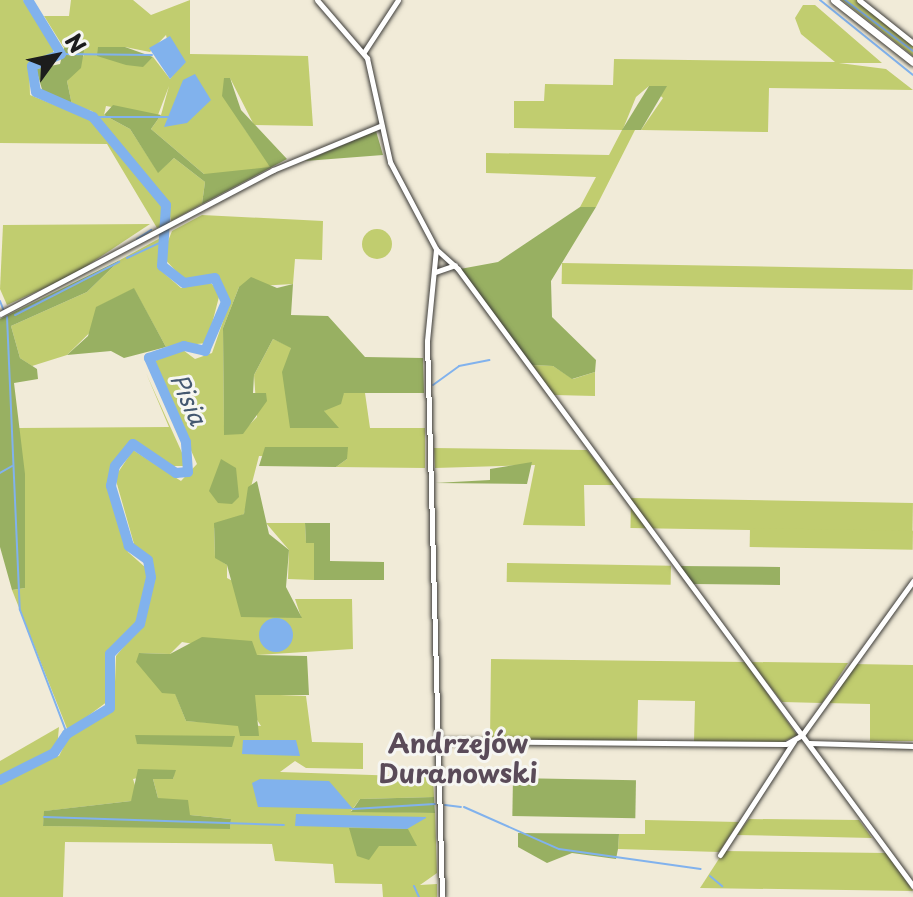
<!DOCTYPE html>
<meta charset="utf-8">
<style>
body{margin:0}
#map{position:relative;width:913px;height:897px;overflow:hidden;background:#f1ebd8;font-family:"Playpen Sans",sans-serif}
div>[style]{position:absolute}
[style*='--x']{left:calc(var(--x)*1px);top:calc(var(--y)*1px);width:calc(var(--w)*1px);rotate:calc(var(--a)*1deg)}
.green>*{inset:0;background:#c1cd6f;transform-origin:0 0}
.round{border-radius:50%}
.forest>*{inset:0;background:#98b062;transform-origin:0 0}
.water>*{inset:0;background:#81b2ed}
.stream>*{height:2px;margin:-1px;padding:0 1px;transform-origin:1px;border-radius:1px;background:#81b2ed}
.river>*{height:10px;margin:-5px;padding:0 5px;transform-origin:5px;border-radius:5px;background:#81b2ed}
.roads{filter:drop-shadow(0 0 2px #3c3b38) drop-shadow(0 0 2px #3c3b38)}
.minor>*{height:5px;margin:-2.5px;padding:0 2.5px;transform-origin:2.5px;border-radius:2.5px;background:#fff}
.primary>*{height:7px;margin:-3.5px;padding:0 3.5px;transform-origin:3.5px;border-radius:3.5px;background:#fff}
span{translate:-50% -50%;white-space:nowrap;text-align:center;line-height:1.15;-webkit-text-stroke:6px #f6f6f2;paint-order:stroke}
.water-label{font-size:24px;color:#445870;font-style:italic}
.quarter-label{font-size:26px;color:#5a4b59;font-weight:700}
.north{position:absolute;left:16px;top:16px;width:80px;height:80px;-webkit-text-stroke:6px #f6f6f2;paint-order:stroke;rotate:57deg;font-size:22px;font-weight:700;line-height:32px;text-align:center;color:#1c1c1c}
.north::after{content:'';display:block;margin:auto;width:28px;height:36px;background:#1c1c1c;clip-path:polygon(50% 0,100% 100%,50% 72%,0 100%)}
</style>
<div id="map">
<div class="green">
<div style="clip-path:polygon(0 0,23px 0,53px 47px,53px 59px,29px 64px,30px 95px,89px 119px,164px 209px,164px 225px,157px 228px,107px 144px,0 143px)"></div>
<div style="clip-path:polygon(evenodd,71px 0,133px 0,151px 15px,190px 0,190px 54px,308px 56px,313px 126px,254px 125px,230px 78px,242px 125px,271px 167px,222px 177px,204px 174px,151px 129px,161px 115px,169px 86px,158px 115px,106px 106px,104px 115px,130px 129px,158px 172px,174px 158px,205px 182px,202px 204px,171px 221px,167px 202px,92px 111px,72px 105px,67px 81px,84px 55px,79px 45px,64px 48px,44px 16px,69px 16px,71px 0,166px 35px,175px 73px,170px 79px,153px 57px,143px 66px,115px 58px,125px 47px,150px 52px,166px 35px)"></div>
<div style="clip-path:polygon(842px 0,857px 0,913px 45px,913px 56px)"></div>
<div style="clip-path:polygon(803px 5px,815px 5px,882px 63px,839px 63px,886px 69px,913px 90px,769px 88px,768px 132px,641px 130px,663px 98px,649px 86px,636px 97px,623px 129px,635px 130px,596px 207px,580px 207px,596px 177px,486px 173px,486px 153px,609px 155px,622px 130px,514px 128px,514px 101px,544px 101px,545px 84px,613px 85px,614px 59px,835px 62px,801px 34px,795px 18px)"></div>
<div style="clip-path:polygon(evenodd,202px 215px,323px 221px,322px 260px,295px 259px,293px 284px,239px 287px,223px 328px,224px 428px,246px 428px,257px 417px,254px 375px,273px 339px,291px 347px,287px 393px,324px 411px,344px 393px,365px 393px,370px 428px,425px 428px,425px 468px,336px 467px,347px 459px,259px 456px,244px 514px,214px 528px,215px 557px,227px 565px,227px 578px,301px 617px,295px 599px,352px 599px,353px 649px,257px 655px,182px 642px,170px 654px,139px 653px,175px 693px,186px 721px,261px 726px,252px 712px,254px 694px,306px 696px,312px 742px,363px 743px,363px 769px,306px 768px,295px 761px,280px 772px,433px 777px,434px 797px,360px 799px,351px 811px,435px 813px,437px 873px,420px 885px,437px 884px,437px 897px,383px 897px,382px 884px,335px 883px,333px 864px,275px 861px,272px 844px,65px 842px,63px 897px,0 897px,0 784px,34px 760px,59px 756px,69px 736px,114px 708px,116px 656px,145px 621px,153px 565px,136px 551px,115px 477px,133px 450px,181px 481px,197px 464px,152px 362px,183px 350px,195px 359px,212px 353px,229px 304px,219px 277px,185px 281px,162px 256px,172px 231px,202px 215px,175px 770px,173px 779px,153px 779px,158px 798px,190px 815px,231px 819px,230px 828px,43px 826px,45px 811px,131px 801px,138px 795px,133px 779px,175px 770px)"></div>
<div style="clip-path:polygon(150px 224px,73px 275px,7px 305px,0 289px,3px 225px)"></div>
<div class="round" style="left:362px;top:229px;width:30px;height:30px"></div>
<div style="clip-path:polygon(164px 236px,157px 267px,181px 288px,210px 282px,220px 293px,207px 343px,166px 347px,134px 289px,67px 355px,32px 366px,20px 358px,11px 326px,87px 292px,120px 260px)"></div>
<div style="left:562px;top:263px;width:351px;height:21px;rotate:1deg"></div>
<div style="clip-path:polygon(532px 365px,553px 366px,573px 379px,595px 372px,595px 396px,554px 395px)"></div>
<div style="clip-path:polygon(146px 373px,188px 466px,171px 466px,136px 442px,116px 458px,110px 491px,128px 552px,146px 568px,146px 588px,136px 626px,107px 653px,108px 701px,68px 731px,12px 590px,25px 588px,18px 428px,169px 427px)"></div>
<div style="clip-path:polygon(434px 448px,587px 450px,615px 485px,584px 485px,585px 526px,523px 525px,535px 465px,435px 468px)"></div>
<div style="left:631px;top:498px;width:282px;height:30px;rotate:1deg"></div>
<div style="clip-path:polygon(266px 523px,305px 523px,306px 542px,314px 543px,314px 580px,288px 579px,289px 550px)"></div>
<div style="left:750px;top:528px;width:163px;height:19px;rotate:1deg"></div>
<div style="left:507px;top:563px;width:164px;height:19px;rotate:1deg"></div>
<div style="clip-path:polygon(491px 659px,745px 662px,797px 735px,781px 743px,694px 742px,695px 701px,638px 700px,637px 742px,490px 739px)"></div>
<div style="clip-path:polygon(751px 662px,848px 663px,822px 703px,782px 702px)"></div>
<div style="clip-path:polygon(853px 664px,913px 665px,913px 741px,870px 741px,870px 704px,826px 703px)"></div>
<div style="clip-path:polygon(59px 727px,57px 748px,0 779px,0 761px)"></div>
<div style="clip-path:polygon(749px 819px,859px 820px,872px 838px,737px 835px)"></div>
<div style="clip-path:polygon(645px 820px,739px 822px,719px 852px,618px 849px,619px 834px,645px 834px)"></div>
<div style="clip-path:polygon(724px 851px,887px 853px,913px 891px,700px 888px)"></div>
</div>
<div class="forest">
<div style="clip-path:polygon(85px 45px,81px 68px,67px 81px,72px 105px,44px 96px,36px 69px,60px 64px,64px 48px)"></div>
<div style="clip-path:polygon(98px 47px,125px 47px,153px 57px,143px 67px,126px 65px,97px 56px)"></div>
<div style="clip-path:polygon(224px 78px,230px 78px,241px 110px,287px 159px,202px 204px,205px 182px,174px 158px,158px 173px,130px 129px,104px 115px,113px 105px,161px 115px,151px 129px,204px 174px,270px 167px,222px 96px)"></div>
<div style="clip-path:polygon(649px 86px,667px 86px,641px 130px,622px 130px)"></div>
<div style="clip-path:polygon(376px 131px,383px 155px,305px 161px)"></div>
<div style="clip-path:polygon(580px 207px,596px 207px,551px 281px,552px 317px,596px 360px,595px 372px,572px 379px,553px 366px,532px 365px,460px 269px,498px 262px)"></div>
<div style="clip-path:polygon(120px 260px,87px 292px,11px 326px,20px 358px,37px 369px,38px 379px,14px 383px,25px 474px,25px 588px,12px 590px,0 547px,0 319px)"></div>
<div style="clip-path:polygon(251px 277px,277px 288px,293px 284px,291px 315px,328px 316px,365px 357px,423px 358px,424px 393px,344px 393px,341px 404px,324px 411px,339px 428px,290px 428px,282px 372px,291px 348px,273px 339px,254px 375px,253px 393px,266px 393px,267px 401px,243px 434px,224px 435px,223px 328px,239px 287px)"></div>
<div style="clip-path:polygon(134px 288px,166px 347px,124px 358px,111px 351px,67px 355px,88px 336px,96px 307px)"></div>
<div style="clip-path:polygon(265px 447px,348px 447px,347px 459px,336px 467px,259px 466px)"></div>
<div style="clip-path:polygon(221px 459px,236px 468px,239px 497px,232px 504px,218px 503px,209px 491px)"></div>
<div style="clip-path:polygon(532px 462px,527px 484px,435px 483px,490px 480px,490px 469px)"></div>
<div style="clip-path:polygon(257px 481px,269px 534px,289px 550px,286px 587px,302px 618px,241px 617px,227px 565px,215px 558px,214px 523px,244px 514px,248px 487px)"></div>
<div style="clip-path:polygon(305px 523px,330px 523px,330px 561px,384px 562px,384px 580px,314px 580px,314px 543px,306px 543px)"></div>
<div style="clip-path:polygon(680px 566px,780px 567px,780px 585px,693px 584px)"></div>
<div style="clip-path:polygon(202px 637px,252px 641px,257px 655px,307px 656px,309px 695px,255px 695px,259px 736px,240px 736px,238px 726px,186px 721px,175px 694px,162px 693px,136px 662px,139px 653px,170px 654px)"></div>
<div style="clip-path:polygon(135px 735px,235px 736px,232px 747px,137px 744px)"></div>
<div style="clip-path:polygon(138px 769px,176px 770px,173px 779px,153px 779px,158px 798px,188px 800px,190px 815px,231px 819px,230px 829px,43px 826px,44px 811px,131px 801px)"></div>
<div style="left:513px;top:778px;width:123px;height:38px;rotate:1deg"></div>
<div style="clip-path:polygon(434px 797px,435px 813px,351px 812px,360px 799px)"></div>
<div style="clip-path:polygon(349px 828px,408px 829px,417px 846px,379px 846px,369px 860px,357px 856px)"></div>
<div style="clip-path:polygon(518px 833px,619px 834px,618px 849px,616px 859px,572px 853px,547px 863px,518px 847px)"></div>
</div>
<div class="water">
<div style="clip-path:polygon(170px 36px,186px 62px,170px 79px,149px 48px)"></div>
<div style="clip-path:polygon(195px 74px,211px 100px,187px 123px,164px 127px,183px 80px)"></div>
<div class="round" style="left:259px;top:618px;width:34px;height:34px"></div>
<div style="clip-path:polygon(296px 740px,300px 756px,242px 754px,243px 740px)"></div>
<div style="clip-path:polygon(260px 779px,329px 781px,353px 809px,258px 807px,252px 783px)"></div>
<div style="clip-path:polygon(296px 814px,426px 817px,426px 818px,407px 829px,295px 826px)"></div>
</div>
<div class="stream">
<div style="--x:820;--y:0;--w:119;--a:38.9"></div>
<div style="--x:845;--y:0;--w:85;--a:36.9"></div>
<div style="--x:61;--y:54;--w:91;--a:0.6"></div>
<div style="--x:93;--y:117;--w:75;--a:0"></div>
<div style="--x:137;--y:239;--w:17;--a:-33"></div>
<div style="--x:127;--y:258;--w:43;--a:-24.8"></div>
<div style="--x:0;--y:301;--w:9;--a:69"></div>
<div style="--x:15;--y:315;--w:117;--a:-27"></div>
<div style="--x:7;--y:317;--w:293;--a:87.5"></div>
<div style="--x:20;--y:610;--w:133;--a:69.2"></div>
<div style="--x:433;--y:385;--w:32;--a:-36"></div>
<div style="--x:459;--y:366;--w:31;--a:-11"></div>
<div style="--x:0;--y:473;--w:14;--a:-30"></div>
<div style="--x:445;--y:805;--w:16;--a:7"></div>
<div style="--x:464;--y:807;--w:104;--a:23.9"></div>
<div style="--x:559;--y:849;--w:143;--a:8"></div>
<div style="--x:353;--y:809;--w:82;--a:-3.5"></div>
<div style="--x:44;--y:817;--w:240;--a:1.9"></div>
<div style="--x:710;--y:876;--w:16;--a:40"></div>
<div style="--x:414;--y:886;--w:12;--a:66"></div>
</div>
<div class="river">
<div style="--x:0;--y:780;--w:60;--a:-26.6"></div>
<div style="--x:54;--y:753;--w:23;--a:-56"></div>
<div style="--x:67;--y:734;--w:50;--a:-31.2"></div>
<div style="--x:110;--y:708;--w:54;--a:-90"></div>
<div style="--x:110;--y:654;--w:42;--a:-45"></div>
<div style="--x:140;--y:624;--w:48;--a:-76.8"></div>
<div style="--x:151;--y:577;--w:17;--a:-100"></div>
<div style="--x:148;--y:560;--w:24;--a:-144"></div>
<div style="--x:129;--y:546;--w:63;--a:-106.7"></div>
<div style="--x:111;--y:486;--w:20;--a:-79"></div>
<div style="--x:115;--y:466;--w:28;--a:-51"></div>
<div style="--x:133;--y:444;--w:52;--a:34"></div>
<div style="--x:176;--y:473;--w:12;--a:-5"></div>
<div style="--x:188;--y:472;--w:30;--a:-94"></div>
<div style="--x:186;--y:442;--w:92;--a:-113.8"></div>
<div style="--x:149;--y:358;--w:37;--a:-19"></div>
<div style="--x:184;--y:346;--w:22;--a:13"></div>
<div style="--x:205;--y:351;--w:53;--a:-66.8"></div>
<div style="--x:226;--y:302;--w:26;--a:-115"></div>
<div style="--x:215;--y:278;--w:31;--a:171"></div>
<div style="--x:184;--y:283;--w:28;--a:-142"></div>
<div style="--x:162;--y:266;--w:61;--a:-86.2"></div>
<div style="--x:166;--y:205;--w:114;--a:-129.7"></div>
<div style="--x:93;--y:117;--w:62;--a:-156.3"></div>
<div style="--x:36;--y:92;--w:26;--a:-99"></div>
<div style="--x:32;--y:66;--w:31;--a:-22"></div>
<div style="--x:61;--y:54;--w:63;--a:-121.4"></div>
</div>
<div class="roads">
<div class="minor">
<div style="--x:317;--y:0;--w:77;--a:49.2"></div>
<div style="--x:367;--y:58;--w:107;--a:77.5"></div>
<div style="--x:390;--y:162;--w:98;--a:62.1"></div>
<div style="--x:436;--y:249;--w:92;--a:95.6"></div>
<div style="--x:427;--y:341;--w:556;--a:88.45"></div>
<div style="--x:859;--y:0;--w:69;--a:38.5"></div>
<div style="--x:364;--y:52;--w:62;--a:-56.8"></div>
<div style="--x:436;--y:249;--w:30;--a:42"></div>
<div style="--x:458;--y:269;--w:767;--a:53.59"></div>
<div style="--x:435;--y:272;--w:21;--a:-19"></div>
<div style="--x:0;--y:314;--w:309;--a:-27.8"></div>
<div style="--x:273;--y:170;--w:116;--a:-22.4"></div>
<div style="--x:438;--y:741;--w:348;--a:0.5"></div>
<div style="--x:786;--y:744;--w:18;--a:-29"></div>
<div style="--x:802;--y:735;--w:190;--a:-54.2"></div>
<div style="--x:809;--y:743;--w:104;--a:1.7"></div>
<div style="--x:720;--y:855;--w:136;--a:-57"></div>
</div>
<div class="primary">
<div style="--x:834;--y:0;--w:100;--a:38.1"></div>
</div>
</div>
<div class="water-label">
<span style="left:189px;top:399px;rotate:66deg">Pisia</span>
</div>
<div class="quarter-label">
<span style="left:458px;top:758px">Andrzejów<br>Duranowski</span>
</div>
<div class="north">N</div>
</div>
